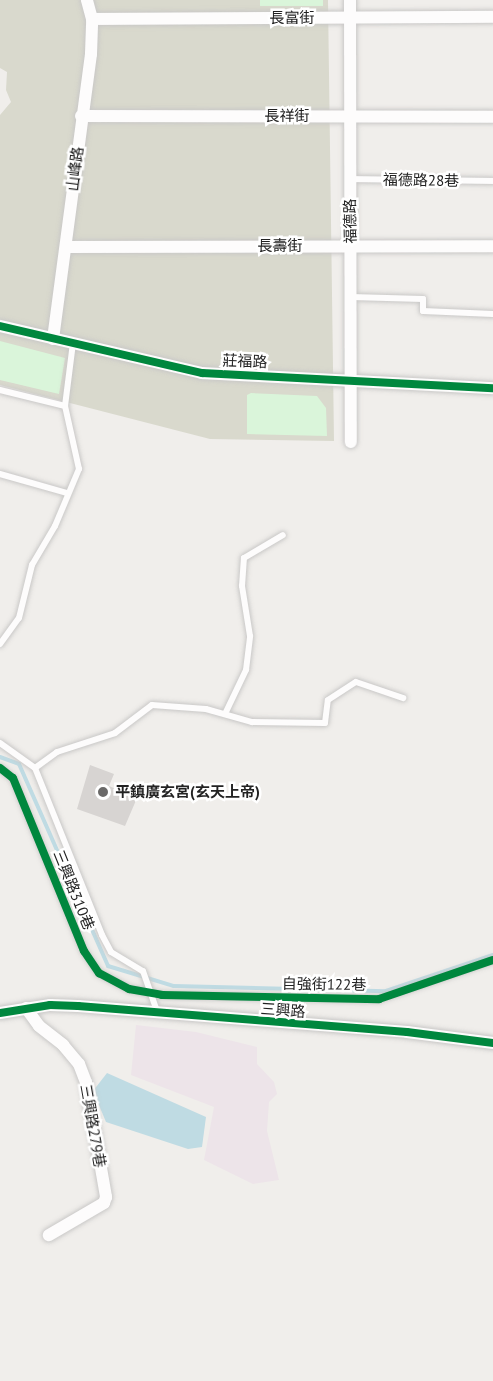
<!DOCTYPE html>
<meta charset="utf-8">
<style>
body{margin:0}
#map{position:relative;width:493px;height:1381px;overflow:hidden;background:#f0eeeb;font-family:"PT Sans","Noto Sans TC",sans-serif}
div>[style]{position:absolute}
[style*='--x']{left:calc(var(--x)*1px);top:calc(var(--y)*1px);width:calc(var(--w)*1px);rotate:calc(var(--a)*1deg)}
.industrial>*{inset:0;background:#ede4e9}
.construction>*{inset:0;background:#d9d9cd}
.park>*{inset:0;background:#daf5da;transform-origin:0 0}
.water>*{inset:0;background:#bfdbe3}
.stream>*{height:4px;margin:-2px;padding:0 2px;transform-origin:2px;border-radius:2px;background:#bfdbe3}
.building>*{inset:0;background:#d7d4d2}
.roads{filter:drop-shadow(0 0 2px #c9c8c7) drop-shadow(0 0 2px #c9c8c7)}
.lane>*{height:6px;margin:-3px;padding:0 3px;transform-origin:3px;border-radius:3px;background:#fdfcfc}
.street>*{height:12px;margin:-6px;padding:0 6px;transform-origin:6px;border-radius:6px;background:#fdfcfc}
.cycleway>*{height:8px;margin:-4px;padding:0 4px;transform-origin:4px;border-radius:4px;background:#00873e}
.dots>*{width:16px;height:16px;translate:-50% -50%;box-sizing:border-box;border:3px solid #fff;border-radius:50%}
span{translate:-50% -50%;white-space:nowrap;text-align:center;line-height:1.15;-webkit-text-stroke:5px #fff;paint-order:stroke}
.street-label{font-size:15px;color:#222}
.poi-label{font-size:15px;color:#222;font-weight:700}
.left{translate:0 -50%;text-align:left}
</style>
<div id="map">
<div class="industrial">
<div style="clip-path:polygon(136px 1025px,196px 1032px,257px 1047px,257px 1064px,274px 1082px,277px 1094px,269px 1102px,267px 1131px,279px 1180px,253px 1184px,204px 1160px,214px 1107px,131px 1075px)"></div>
</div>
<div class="construction">
<div style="clip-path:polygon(0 0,328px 0,334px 441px,210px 439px,0 385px,0 115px,11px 102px,6px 90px,7px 72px,0 68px)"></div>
</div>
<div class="park">
<div style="left:260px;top:0;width:63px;height:6px"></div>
<div style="clip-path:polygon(0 341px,65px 358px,59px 394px,0 380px)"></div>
<div style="clip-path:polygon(251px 393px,317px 396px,326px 408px,327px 436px,247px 434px,247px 395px)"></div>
</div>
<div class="water">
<div style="clip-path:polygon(107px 1073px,206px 1117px,202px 1147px,188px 1149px,106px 1122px,93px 1091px)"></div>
</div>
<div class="stream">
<div style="--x:0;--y:757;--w:20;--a:20"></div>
<div style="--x:19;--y:764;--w:221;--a:66.2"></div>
<div style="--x:108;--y:966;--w:69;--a:16.9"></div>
<div style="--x:174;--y:986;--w:212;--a:1.4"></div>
<div style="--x:386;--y:991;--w:113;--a:-18.6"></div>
</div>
<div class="building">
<div style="clip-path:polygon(90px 765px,114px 774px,109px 786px,137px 798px,125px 826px,77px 809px)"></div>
</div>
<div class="roads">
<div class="lane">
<div style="--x:350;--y:179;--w:143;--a:0.8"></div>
<div style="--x:351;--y:297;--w:72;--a:1.6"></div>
<div style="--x:423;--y:299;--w:12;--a:90"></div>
<div style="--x:423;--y:311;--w:70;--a:2.5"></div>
<div style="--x:0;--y:390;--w:67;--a:13.8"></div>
<div style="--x:0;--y:474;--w:70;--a:15.8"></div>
<div style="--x:0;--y:644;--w:32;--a:-54"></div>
<div style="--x:19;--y:618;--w:55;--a:-76.2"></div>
<div style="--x:32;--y:565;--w:45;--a:-59.5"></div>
<div style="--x:55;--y:526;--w:62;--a:-67.2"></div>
<div style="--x:79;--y:469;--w:65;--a:-102.5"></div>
<div style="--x:65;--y:406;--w:64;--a:-82.8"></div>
<div style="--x:225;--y:714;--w:49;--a:-64.5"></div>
<div style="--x:246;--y:670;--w:34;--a:-83"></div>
<div style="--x:250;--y:636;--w:51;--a:-99.1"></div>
<div style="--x:242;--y:586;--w:28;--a:-86"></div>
<div style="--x:244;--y:558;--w:45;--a:-30.5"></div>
<div style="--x:0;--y:743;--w:43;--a:35.5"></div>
<div style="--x:35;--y:768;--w:180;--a:68.1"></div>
<div style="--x:102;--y:935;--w:19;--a:62"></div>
<div style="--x:111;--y:952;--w:37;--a:31"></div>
<div style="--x:143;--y:971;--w:46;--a:70.8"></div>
<div style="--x:0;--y:768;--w:16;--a:38"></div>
<div style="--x:13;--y:778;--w:187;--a:67.7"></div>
<div style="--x:84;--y:951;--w:27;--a:56"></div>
<div style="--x:99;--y:973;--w:34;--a:28"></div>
<div style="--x:129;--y:989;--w:34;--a:10"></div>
<div style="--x:162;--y:995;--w:217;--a:1.1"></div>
<div style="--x:379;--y:999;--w:120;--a:-18.9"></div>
<div style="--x:35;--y:768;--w:27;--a:-36"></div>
<div style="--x:57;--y:752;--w:61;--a:-18.1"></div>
<div style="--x:115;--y:733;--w:46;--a:-37.1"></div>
<div style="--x:152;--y:705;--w:54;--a:4.2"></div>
<div style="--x:206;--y:709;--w:48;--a:15.8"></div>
<div style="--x:252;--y:722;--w:73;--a:0.8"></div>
<div style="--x:325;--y:723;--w:23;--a:-83"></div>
<div style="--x:328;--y:700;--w:33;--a:-33"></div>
<div style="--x:356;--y:682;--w:50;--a:18.8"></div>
</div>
<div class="street">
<div style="--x:350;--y:0;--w:442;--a:89.9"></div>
<div style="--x:92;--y:19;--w:401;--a:-0.3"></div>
<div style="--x:81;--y:116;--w:412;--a:0.1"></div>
<div style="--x:66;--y:247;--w:427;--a:-0.1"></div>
<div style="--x:0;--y:326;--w:207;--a:13.1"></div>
<div style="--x:202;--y:373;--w:291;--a:3"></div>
<div style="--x:53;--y:339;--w:288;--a:-82.4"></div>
<div style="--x:91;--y:54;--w:35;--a:-88"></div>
<div style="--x:92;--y:19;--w:20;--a:-105"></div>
<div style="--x:26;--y:1008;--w:22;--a:54"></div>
<div style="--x:39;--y:1026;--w:31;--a:38"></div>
<div style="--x:63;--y:1045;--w:25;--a:50"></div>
<div style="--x:79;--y:1064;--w:19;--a:69"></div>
<div style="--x:86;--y:1082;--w:117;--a:80.1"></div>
<div style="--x:106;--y:1197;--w:6;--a:108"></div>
<div style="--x:104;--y:1203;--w:64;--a:149.8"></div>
<div style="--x:0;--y:1013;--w:51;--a:-9.1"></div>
<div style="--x:50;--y:1005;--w:28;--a:2"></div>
<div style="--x:78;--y:1006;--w:330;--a:4.5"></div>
<div style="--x:407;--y:1032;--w:87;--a:7.3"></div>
</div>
</div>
<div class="cycleway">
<div style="--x:0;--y:326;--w:207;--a:13.1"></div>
<div style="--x:202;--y:373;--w:291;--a:3"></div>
<div style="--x:0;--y:768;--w:16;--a:38"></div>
<div style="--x:13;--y:778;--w:187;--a:67.7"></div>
<div style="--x:84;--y:951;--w:27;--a:56"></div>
<div style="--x:99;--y:973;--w:34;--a:28"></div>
<div style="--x:129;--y:989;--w:34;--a:10"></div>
<div style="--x:162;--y:995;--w:217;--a:1.1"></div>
<div style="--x:379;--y:999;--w:120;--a:-18.9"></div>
<div style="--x:0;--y:1013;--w:51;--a:-9.1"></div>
<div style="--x:50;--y:1005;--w:28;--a:2"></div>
<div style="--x:78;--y:1006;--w:330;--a:4.5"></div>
<div style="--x:407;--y:1032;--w:87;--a:7.3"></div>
</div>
<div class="dots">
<div style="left:103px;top:792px;background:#6a6968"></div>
</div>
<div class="street-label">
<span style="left:292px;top:18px">長富街</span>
<span style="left:287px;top:116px">長祥街</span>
<span style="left:75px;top:169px;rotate:-83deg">山峰路</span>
<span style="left:421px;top:180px;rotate:1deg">福德路28巷</span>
<span style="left:350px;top:221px;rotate:-91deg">福德路</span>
<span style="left:280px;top:246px">長壽街</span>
<span style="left:245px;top:361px;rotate:2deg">莊福路</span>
<span style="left:74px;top:890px;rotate:68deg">三興路310巷</span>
<span style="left:324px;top:984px;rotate:1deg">自強街122巷</span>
<span style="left:283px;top:1010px;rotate:4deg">三興路</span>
<span style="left:93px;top:1126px;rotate:80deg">三興路279巷</span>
</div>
<div class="poi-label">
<span class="left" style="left:115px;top:792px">平鎮廣玄宮(玄天上帝)</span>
</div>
</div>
